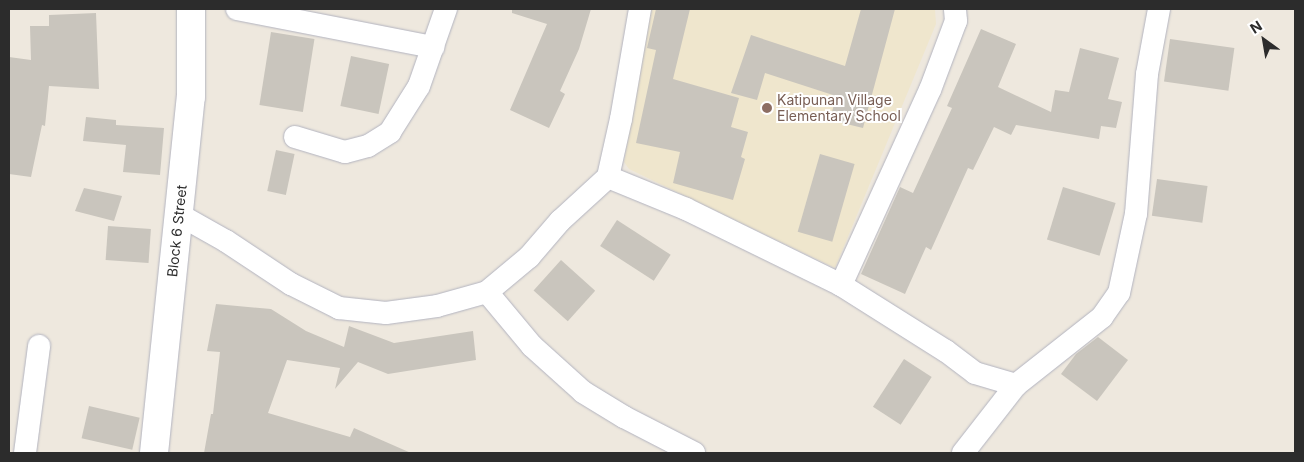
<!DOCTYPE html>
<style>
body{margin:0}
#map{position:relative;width:1304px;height:462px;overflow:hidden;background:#eee8de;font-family:Inter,sans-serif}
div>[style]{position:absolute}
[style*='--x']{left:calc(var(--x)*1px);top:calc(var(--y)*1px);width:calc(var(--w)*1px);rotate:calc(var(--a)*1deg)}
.education>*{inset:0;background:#efe6cd}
.building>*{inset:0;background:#c9c5bd;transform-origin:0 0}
.roads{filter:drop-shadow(0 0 1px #b2b3bf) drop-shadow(0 0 1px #b2b3bf)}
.minor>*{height:22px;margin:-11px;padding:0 11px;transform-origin:11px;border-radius:11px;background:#fff}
.tertiary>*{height:28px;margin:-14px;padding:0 14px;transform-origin:14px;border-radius:14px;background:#fff}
.dots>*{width:14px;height:14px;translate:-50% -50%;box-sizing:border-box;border:2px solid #fff;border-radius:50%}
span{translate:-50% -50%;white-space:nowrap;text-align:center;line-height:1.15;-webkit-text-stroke:4px #fff;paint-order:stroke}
.education-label{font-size:14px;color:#785e54}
.left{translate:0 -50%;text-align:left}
.street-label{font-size:14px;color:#2c2c2c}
.frame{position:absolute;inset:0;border:10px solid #2c2c2c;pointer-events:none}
.north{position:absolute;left:1239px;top:15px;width:50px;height:50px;-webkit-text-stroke:4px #fff;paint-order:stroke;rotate:328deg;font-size:14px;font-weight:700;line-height:20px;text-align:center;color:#2c2c2c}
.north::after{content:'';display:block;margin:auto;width:18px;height:22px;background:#2c2c2c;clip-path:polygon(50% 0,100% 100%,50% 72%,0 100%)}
</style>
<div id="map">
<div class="education">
<div style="clip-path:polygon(652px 9px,935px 9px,936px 24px,835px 268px,629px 169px,624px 162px,642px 53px)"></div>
</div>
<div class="building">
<div style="clip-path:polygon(512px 9px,591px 9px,579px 49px,560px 91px,565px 94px,549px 128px,510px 110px,547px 24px,512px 13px)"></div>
<div style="clip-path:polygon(656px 9px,690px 9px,673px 79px,739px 98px,731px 127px,748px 132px,741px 157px,745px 159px,733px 200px,673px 183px,680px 152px,636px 143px,656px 50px,647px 48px)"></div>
<div style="clip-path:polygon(861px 9px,895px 9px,863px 128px,830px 120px,836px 96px,765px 73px,757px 100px,731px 93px,751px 35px,845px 66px)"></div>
<div style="clip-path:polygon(96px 13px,99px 89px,49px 86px,45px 126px,42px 125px,31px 177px,9px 174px,9px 57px,31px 60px,30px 26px,49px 26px,49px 15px)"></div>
<div style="clip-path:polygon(981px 29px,1016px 44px,998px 87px,1051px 112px,1055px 90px,1069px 92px,1080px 48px,1119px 58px,1108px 99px,1122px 102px,1116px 128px,1101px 126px,1099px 139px,1016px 125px,1011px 135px,994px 127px,973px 170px,968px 168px,931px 250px,926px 247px,905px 294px,861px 274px,900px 187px,913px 193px,952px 108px,947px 106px)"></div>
<div style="left:271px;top:32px;width:44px;height:74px;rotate:9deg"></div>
<div style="left:1170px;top:39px;width:65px;height:43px;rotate:8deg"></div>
<div style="left:351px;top:56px;width:39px;height:51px;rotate:12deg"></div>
<div style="clip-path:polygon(86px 117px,116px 120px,116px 125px,164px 128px,160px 175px,123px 172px,126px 145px,83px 141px)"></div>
<div style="left:276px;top:150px;width:19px;height:42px;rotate:12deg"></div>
<div style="left:820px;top:154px;width:36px;height:81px;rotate:16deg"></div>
<div style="left:1157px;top:179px;width:51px;height:37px;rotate:8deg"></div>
<div style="left:1063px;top:187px;width:55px;height:55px;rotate:17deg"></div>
<div style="clip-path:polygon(84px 188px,122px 196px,114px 221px,75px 211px)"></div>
<div style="left:617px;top:220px;width:64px;height:31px;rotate:33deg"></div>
<div style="left:108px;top:226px;width:43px;height:34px;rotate:4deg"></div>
<div style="left:561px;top:260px;width:46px;height:41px;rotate:42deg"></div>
<div style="clip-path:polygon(216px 304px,271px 309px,306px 331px,344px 347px,349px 326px,394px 343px,473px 331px,476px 360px,388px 374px,358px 362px,335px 389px,340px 368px,287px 360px,268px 413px,350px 437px,354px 428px,411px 453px,204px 453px,211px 414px,213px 414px,220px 352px,207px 351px)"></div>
<div style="clip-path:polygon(1098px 337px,1128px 360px,1097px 401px,1061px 374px,1076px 354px)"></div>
<div style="left:904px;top:359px;width:33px;height:57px;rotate:33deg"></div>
<div style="left:89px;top:406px;width:52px;height:33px;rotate:13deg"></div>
</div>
<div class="roads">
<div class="minor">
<div style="--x:237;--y:9;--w:200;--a:11"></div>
<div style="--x:295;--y:137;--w:52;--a:16.7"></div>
<div style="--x:345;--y:152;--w:24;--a:-15"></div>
<div style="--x:368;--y:146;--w:26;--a:-32"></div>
<div style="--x:390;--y:132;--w:54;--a:-57.8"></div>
<div style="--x:419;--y:86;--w:82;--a:-70.7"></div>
<div style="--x:608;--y:177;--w:84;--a:22.3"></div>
<div style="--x:686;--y:209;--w:173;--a:26.1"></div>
<div style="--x:841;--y:285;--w:124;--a:32.2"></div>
<div style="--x:946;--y:351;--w:36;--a:37"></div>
<div style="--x:975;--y:373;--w:43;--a:16.3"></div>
<div style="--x:178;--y:214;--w:55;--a:29.4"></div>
<div style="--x:226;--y:241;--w:78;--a:33.5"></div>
<div style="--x:291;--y:284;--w:54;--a:26.6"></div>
<div style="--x:339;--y:308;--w:47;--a:6.1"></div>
<div style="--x:386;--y:313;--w:51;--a:-7.8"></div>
<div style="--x:437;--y:306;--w:52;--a:-15.6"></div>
<div style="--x:487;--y:292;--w:55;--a:-39.8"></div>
<div style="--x:529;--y:257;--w:48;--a:-49.3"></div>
<div style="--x:560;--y:221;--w:65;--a:-42.5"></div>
<div style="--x:608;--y:177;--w:59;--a:-77.4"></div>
<div style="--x:621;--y:119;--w:112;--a:-80.2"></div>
<div style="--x:841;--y:285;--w:214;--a:-65.5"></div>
<div style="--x:930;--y:90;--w:74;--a:-69.4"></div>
<div style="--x:956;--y:21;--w:12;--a:-95"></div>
<div style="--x:487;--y:292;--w:70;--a:50.2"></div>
<div style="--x:532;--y:346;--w:69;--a:42"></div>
<div style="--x:583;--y:392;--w:48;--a:31.4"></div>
<div style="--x:624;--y:417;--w:79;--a:27.2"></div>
<div style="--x:25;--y:453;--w:108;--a:-82.5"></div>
<div style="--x:963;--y:453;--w:86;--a:-52.1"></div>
<div style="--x:1016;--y:385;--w:110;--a:-38.3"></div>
<div style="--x:1102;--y:317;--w:29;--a:-55"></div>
<div style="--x:1119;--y:293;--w:81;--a:-77.9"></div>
<div style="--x:1136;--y:214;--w:140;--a:-85.5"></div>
<div style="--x:1147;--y:74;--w:66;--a:-79.5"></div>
</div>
<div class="tertiary">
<div style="--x:154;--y:453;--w:358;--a:-84.1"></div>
<div style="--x:191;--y:97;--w:88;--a:-90"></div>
</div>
</div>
<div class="dots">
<div style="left:767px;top:108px;background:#8d6e63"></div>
</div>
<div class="education-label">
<span class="left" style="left:777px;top:108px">Katipunan Village<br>Elementary School</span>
</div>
<div class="street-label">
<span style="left:177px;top:231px;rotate:-84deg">Block 6 Street</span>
</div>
<div class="frame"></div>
<div class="north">N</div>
</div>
